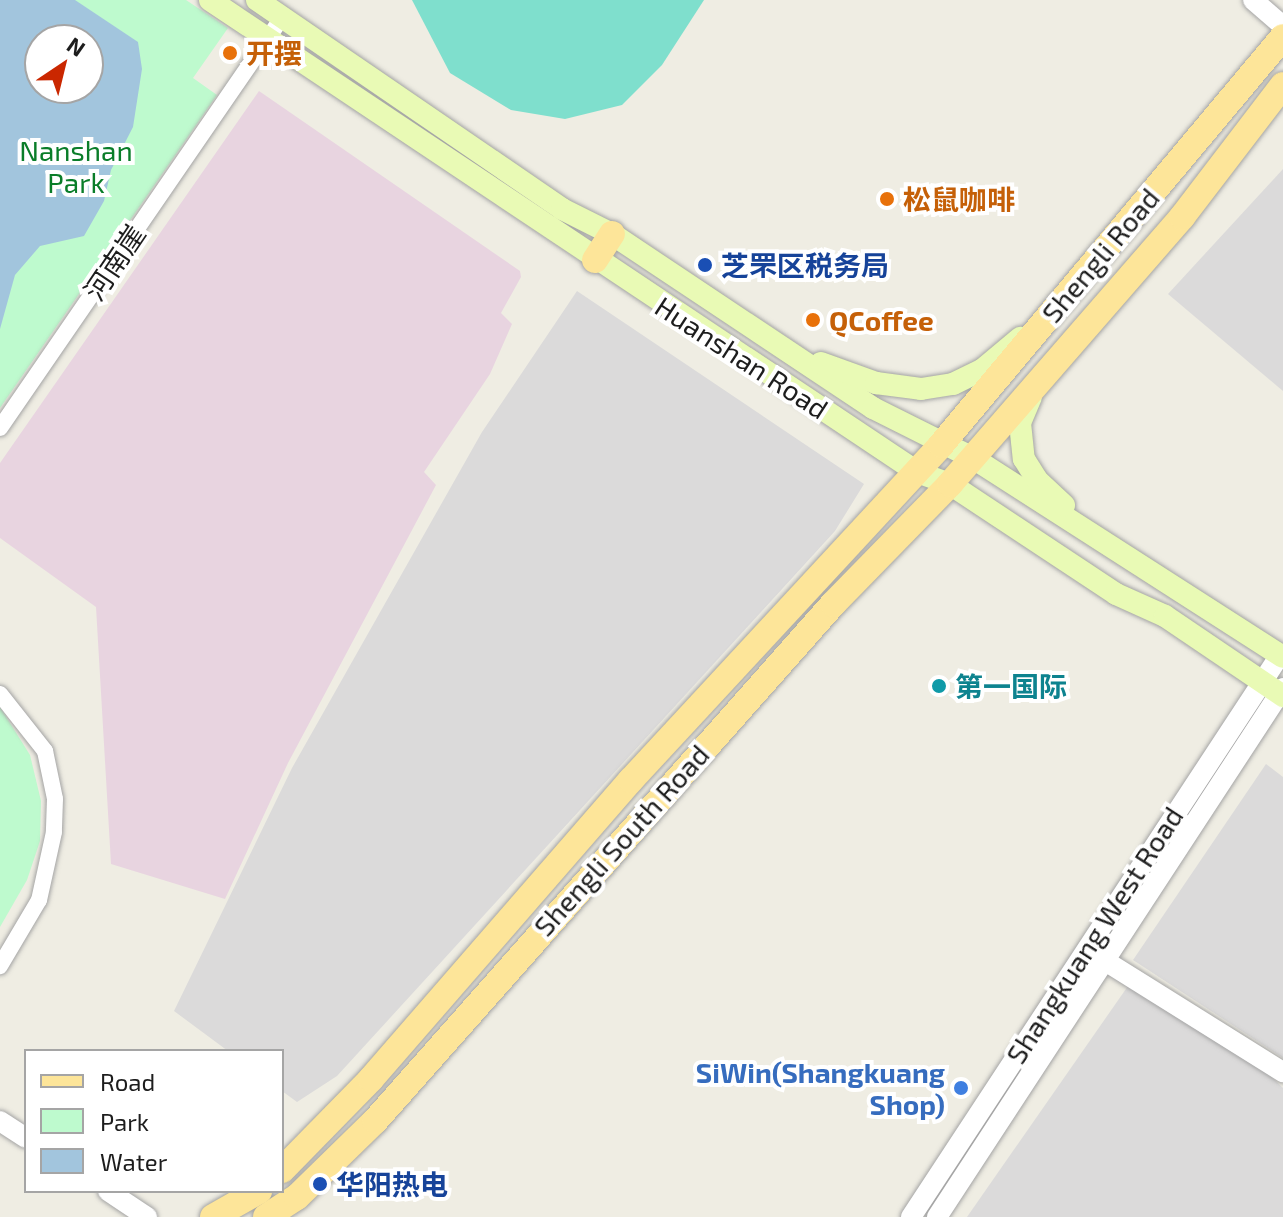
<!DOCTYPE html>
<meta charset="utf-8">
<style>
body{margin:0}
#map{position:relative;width:1283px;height:1217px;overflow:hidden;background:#efede3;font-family:"Exo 2","Noto Sans SC",sans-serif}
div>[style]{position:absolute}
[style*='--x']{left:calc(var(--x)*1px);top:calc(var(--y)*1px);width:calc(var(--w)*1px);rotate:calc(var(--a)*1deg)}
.residential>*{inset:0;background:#dbdada}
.industrial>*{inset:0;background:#e8d4e0}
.park>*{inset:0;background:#beface}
.pitch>*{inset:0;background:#7fdfcd}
.water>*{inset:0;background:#a2c5dd}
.roads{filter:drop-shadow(0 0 2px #a4a4a4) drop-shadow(0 0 2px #a4a4a4)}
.minor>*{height:16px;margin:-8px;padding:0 8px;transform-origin:8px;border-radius:8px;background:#fff}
.tertiary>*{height:20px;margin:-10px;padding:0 10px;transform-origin:10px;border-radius:10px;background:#fff}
.secondary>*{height:22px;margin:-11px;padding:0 11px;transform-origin:11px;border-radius:11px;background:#e9fab5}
.primary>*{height:26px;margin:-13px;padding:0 13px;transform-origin:13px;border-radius:13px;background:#fde599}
.dots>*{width:22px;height:22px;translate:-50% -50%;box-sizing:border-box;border:4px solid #fff;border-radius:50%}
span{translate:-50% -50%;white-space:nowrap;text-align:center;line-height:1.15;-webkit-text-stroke:8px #fff;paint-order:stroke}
.food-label{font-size:28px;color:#c56008;font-weight:700}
.left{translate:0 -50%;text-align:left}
.park-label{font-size:28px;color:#0a7d29}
.street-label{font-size:28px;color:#1d1d1d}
.transit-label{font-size:28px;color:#164399;font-weight:700}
.culture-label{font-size:28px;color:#0d838f;font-weight:700}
.shop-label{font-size:28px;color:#366cbe;font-weight:700}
.right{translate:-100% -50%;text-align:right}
.legend{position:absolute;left:24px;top:1049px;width:260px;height:144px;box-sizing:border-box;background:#fff;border:2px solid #a5a5a5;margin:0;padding:10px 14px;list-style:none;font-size:24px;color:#1d1d1d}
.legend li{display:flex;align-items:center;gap:16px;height:40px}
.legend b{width:40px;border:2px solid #a5a5a5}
.north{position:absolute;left:24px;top:24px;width:80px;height:80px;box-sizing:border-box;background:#fff;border:2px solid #a5a5a5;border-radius:50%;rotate:35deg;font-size:22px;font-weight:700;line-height:32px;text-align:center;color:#1d1d1d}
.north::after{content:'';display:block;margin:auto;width:28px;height:36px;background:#ca2700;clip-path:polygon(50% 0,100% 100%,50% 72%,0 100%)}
</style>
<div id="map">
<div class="residential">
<div style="clip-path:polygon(1283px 169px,1283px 391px,1168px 294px)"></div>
<div style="clip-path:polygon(577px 291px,864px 484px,835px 531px,337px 1076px,297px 1102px,282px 1091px,282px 1051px,228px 1051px,174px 1011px,292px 768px,482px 432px)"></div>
<div style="clip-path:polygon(1266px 764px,1283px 777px,1283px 1058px,1133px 960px)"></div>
<div style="clip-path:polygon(1128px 986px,1262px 1068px,1283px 1088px,1283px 1217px,967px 1217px)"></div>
</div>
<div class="industrial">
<div style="clip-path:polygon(259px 91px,520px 271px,521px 277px,501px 313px,512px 324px,490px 374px,424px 472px,436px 485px,288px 763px,225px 899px,111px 864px,96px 607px,0 538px,0 463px)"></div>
</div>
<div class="park">
<div style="clip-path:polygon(evenodd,0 0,186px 0,228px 28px,193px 78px,217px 95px,0 408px,0 0,40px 40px,88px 40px,88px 88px,40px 88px,40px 40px)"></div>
<div style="clip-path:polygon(0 707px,30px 755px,41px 801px,40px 841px,27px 880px,0 927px)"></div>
</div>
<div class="pitch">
<div style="clip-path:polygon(412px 0,704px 0,662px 65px,622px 105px,565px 119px,511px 110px,450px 73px)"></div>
</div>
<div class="water">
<div style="clip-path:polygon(evenodd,0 0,75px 0,138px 42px,142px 69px,133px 127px,111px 170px,104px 201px,84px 236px,40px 246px,15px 275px,0 329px,0 0,40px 40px,88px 40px,88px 88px,40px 88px,40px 40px)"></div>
</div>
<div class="roads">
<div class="minor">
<div style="--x:0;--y:428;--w:499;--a:-55.5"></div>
<div style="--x:0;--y:694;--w:73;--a:51.7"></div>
<div style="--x:45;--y:751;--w:49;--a:78.2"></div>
<div style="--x:55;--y:799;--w:33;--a:92"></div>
<div style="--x:54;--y:832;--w:70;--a:102.4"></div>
<div style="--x:39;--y:900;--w:77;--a:120.6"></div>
</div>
<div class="tertiary">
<div style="--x:1253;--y:0;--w:40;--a:41"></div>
<div style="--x:1094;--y:954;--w:223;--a:32"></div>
<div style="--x:0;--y:1121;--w:31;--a:33"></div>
<div style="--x:108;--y:1191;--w:47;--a:33.7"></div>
<div style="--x:911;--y:1217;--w:672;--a:-56.71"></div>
<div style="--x:937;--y:1217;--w:632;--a:-56.81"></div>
</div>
<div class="secondary">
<div style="--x:210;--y:0;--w:850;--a:33.73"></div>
<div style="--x:917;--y:472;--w:35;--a:20"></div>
<div style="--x:950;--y:484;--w:199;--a:33.5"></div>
<div style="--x:1116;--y:594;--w:54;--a:24.2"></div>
<div style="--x:1165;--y:616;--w:143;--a:34.1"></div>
<div style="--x:257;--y:0;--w:370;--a:34.4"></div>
<div style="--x:562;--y:209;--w:56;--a:26.6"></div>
<div style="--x:612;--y:234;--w:314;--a:33.7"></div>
<div style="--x:873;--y:408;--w:112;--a:26.6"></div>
<div style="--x:973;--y:458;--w:368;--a:32.7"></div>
<div style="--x:821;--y:363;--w:59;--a:20"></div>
<div style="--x:876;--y:383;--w:45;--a:7.6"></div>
<div style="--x:921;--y:389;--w:32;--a:-9"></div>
<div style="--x:953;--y:384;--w:32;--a:-26"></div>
<div style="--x:982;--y:370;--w:50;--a:-40.1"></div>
<div style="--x:1031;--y:397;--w:28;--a:113"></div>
<div style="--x:1020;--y:423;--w:36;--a:84"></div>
<div style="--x:1024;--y:459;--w:25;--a:58"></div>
<div style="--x:1037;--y:480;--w:37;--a:43"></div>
</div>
<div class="primary">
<div style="--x:595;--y:260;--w:31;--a:-57"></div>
<div style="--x:282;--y:1170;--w:127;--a:-45.6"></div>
<div style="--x:371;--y:1079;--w:396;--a:-49"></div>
<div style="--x:631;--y:780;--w:456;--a:-47.2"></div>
<div style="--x:941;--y:445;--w:532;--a:-50.03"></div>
<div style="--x:213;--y:1217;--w:53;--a:-29.5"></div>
<div style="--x:266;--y:1217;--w:37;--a:-33"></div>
<div style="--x:297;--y:1197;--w:109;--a:-44.3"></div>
<div style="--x:375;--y:1121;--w:691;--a:-48.46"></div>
<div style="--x:833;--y:604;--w:168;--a:-45.7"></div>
<div style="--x:950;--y:484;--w:354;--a:-49"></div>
<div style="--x:1182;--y:217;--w:166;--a:-52.6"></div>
</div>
</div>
<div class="dots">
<div style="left:230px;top:53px;background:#e8710a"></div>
<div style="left:887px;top:199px;background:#e8710a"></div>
<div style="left:705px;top:265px;background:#1a4fb4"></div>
<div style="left:813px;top:320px;background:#e8710a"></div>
<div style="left:939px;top:686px;background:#0f9aa8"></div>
<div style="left:961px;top:1088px;background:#3f7fe0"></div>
<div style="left:320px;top:1184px;background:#1a4fb4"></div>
</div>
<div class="food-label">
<span class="left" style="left:246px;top:53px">开摆</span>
<span class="left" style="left:903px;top:199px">松鼠咖啡</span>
<span class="left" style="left:829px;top:320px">QCoffee</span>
</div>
<div class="park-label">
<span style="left:76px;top:166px">Nanshan<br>Park</span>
</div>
<div class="street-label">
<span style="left:1100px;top:255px;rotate:-50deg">Shengli Road</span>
<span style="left:114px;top:262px;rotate:-56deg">河南崖</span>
<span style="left:742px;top:357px;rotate:33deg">Huanshan Road</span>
<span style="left:621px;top:840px;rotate:-48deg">Shengli South Road</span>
<span style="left:1094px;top:935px;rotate:-57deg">Shangkuang West Road</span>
</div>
<div class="transit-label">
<span class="left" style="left:721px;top:265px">芝罘区税务局</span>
<span class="left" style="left:336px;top:1184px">华阳热电</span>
</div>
<div class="culture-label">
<span class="left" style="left:955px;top:686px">第一国际</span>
</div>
<div class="shop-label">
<span class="right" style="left:945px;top:1088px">SiWin(Shangkuang<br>Shop)</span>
</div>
<ul class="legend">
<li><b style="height:10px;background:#fde599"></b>Road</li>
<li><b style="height:22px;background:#beface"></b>Park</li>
<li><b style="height:22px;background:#a2c5dd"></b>Water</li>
</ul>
<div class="north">N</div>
</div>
